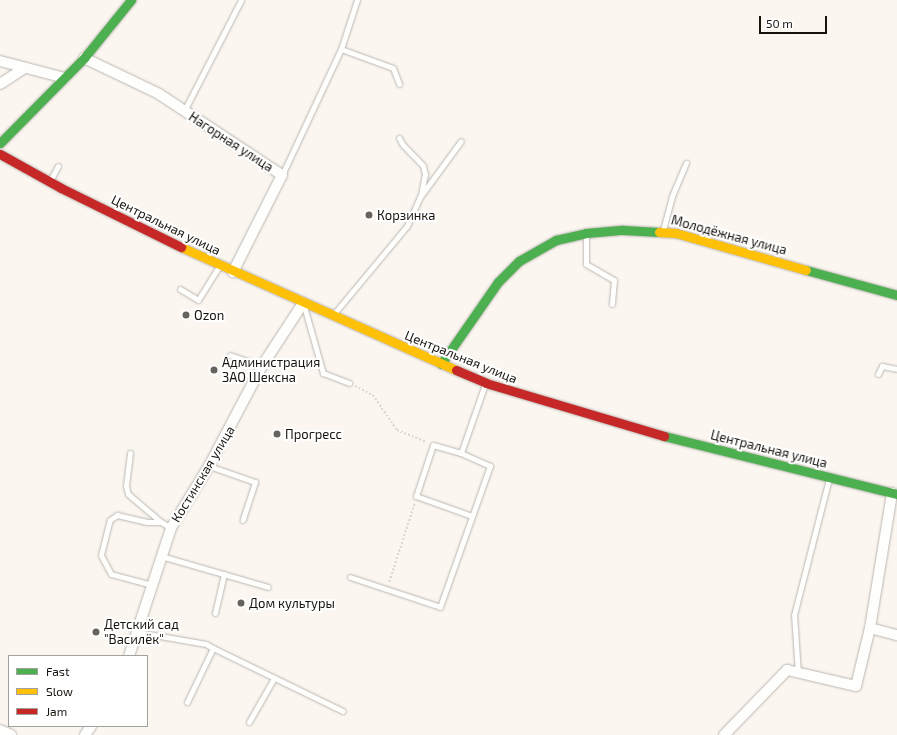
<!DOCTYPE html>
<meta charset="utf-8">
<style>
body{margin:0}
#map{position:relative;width:897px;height:735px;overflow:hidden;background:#fbf6f0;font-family:"Exo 2",sans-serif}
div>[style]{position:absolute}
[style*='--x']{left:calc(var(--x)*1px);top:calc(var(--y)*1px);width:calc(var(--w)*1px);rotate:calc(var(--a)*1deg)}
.path>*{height:1.5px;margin-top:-0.75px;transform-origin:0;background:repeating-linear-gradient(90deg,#d8d7d5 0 2px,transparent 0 4px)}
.roads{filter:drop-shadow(0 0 1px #bbb7b1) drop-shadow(0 0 1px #bbb7b1)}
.lane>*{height:5px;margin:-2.5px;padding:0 2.5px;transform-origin:2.5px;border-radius:2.5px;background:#fefefd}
.street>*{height:10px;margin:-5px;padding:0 5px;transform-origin:5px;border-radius:5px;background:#fefefd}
.fast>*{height:9px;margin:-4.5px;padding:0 4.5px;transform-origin:4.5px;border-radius:4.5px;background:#4caf50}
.slow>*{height:9px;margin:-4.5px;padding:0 4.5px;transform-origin:4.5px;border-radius:4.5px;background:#ffc107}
.jam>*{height:9px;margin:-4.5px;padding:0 4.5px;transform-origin:4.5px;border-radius:4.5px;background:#c62828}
.dots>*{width:11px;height:11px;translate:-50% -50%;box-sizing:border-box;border:2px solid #fff;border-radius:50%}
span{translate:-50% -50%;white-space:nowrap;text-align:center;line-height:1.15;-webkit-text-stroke:4px #fff;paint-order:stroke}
.street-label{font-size:13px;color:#17130d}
.poi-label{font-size:13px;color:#17130d}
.left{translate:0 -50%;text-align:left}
.legend{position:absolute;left:8px;top:655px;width:140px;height:72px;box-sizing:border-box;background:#fff;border:1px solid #a2a19e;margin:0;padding:5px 7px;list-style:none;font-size:12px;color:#17130d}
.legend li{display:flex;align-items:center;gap:8px;height:20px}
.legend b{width:20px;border:1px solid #a2a19e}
.scale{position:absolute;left:759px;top:16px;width:68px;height:18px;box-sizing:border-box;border:2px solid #17130d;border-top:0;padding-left:5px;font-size:12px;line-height:14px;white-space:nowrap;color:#17130d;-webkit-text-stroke:3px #fff;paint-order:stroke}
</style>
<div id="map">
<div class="path">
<div style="--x:355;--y:386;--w:20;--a:27"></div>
<div style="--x:373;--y:395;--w:42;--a:55.6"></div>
<div style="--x:397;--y:430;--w:31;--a:22"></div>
<div style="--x:389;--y:582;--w:84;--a:-72"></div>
</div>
<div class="roads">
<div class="lane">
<div style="--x:341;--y:49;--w:55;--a:20.1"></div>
<div style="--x:393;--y:68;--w:17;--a:69"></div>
<div style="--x:184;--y:111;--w:125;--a:-62.8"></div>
<div style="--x:399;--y:138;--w:8;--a:60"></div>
<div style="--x:403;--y:145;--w:29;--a:46"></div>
<div style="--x:423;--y:166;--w:8;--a:76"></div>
<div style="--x:425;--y:174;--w:20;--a:101"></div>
<div style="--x:282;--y:175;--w:139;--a:-64.9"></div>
<div style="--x:341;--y:49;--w:52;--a:-71.9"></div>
<div style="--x:50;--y:181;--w:17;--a:-62"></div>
<div style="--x:663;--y:230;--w:35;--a:-75"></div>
<div style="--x:672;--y:196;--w:36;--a:-67"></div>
<div style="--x:586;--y:234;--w:30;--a:90"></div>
<div style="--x:586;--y:264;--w:32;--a:30"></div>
<div style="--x:614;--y:280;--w:24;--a:95"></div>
<div style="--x:180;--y:289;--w:21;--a:31"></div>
<div style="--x:198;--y:300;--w:40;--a:-58"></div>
<div style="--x:304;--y:306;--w:70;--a:74.2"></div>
<div style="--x:323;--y:373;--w:28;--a:21"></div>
<div style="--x:333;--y:315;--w:116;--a:-50.3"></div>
<div style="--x:407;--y:226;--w:32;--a:-66"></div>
<div style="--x:420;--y:197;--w:69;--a:-53.8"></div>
<div style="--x:230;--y:355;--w:34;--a:19"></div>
<div style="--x:878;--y:374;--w:9;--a:-63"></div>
<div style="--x:882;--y:366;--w:15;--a:11"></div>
<div style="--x:130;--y:453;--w:33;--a:97"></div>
<div style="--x:126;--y:486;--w:8;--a:76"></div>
<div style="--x:128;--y:494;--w:43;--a:40.3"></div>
<div style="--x:461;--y:453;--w:29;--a:-164"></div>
<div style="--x:433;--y:445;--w:54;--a:108.4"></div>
<div style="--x:416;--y:496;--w:59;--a:19.7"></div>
<div style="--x:209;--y:466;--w:49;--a:19.2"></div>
<div style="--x:255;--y:482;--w:40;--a:108"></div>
<div style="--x:161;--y:556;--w:111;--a:16.2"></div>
<div style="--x:350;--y:577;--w:95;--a:18.4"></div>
<div style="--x:440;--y:607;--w:150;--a:-70.5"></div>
<div style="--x:490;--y:466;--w:32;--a:-156"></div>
<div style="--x:461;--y:453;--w:73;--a:-70.8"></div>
<div style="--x:152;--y:585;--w:42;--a:-165"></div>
<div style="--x:111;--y:574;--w:21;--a:-118"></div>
<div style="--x:101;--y:555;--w:36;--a:-76"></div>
<div style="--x:110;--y:520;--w:9;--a:-36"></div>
<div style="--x:117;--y:515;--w:32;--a:13"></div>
<div style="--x:148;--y:522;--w:13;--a:0"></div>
<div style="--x:161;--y:522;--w:12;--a:31"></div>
<div style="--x:215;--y:613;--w:40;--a:-77"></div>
<div style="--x:137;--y:632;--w:70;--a:9.9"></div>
<div style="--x:206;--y:644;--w:8;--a:30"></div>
<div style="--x:213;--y:648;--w:60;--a:115.7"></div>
<div style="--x:213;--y:648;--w:144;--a:25.9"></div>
<div style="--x:798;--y:673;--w:58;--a:-93.9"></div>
<div style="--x:794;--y:615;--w:140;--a:-75.6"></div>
<div style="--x:249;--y:722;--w:51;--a:-60.4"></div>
</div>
<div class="street">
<div style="--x:84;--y:58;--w:83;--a:25.6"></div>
<div style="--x:159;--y:94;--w:147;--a:33.4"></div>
<div style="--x:282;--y:175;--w:109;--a:116.8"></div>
<div style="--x:0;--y:61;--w:67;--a:14.7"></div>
<div style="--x:0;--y:84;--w:30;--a:-33"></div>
<div style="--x:870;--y:628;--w:28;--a:15"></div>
<div style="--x:129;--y:656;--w:135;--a:-71.8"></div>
<div style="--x:171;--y:528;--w:73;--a:-58.5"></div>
<div style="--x:209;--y:466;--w:113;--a:-62.1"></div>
<div style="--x:262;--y:366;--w:75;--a:-56.9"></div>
<div style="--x:0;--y:730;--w:12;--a:24"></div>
<div style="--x:85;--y:735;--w:11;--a:-56"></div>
<div style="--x:724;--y:735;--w:91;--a:-45.9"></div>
<div style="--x:787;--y:670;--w:71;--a:13.1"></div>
<div style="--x:856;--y:686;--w:60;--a:-76.4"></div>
<div style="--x:870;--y:628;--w:137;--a:-80.7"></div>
</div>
<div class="fast">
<div style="--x:0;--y:143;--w:120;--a:-45.3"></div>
<div style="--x:84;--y:58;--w:75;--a:-51"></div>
<div style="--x:806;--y:270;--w:94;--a:15.4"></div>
<div style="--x:441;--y:364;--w:100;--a:-55.2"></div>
<div style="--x:498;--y:282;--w:30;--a:-45"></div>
<div style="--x:519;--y:261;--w:43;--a:-29.6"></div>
<div style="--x:556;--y:240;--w:31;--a:-13"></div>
<div style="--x:586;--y:233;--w:37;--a:-5"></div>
<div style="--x:623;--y:230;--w:36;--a:3"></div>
<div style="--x:664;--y:436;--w:240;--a:14"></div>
</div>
<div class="slow">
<div style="--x:659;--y:232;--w:17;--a:3"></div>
<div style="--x:676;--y:233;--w:135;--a:15.9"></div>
<div style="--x:181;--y:247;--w:301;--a:24.1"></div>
</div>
<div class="jam">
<div style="--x:0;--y:154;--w:70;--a:29.1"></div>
<div style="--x:61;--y:188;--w:134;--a:26.2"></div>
<div style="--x:456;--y:370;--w:33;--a:23"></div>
<div style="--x:486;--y:383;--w:186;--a:16.6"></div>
</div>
</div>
<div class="dots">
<div style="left:369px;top:215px;background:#67625c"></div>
<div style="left:186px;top:315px;background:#67625c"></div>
<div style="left:214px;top:370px;background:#67625c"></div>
<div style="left:277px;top:434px;background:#67625c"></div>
<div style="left:241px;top:603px;background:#67625c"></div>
<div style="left:96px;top:632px;background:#67625c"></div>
</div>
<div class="street-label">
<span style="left:231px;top:142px;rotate:33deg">Нагорная улица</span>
<span style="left:166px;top:225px;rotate:26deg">Центральная улица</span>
<span style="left:729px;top:235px;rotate:15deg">Молодёжная улица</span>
<span style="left:461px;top:357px;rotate:22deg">Центральная улица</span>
<span style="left:769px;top:449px;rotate:14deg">Центральная улица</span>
<span style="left:203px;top:474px;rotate:-59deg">Костинская улица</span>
</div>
<div class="poi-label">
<span class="left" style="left:377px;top:215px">Корзинка</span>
<span class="left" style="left:194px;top:315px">Ozon</span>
<span class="left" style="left:222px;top:370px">Администрация<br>ЗАО Шексна</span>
<span class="left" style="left:285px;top:434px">Прогресс</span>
<span class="left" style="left:249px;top:603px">Дом культуры</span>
<span class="left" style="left:104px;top:632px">Детский сад<br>"Василёк"</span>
</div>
<ul class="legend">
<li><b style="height:5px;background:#4caf50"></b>Fast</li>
<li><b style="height:5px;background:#ffc107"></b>Slow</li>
<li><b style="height:5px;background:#c62828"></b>Jam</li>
</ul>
<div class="scale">50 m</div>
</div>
